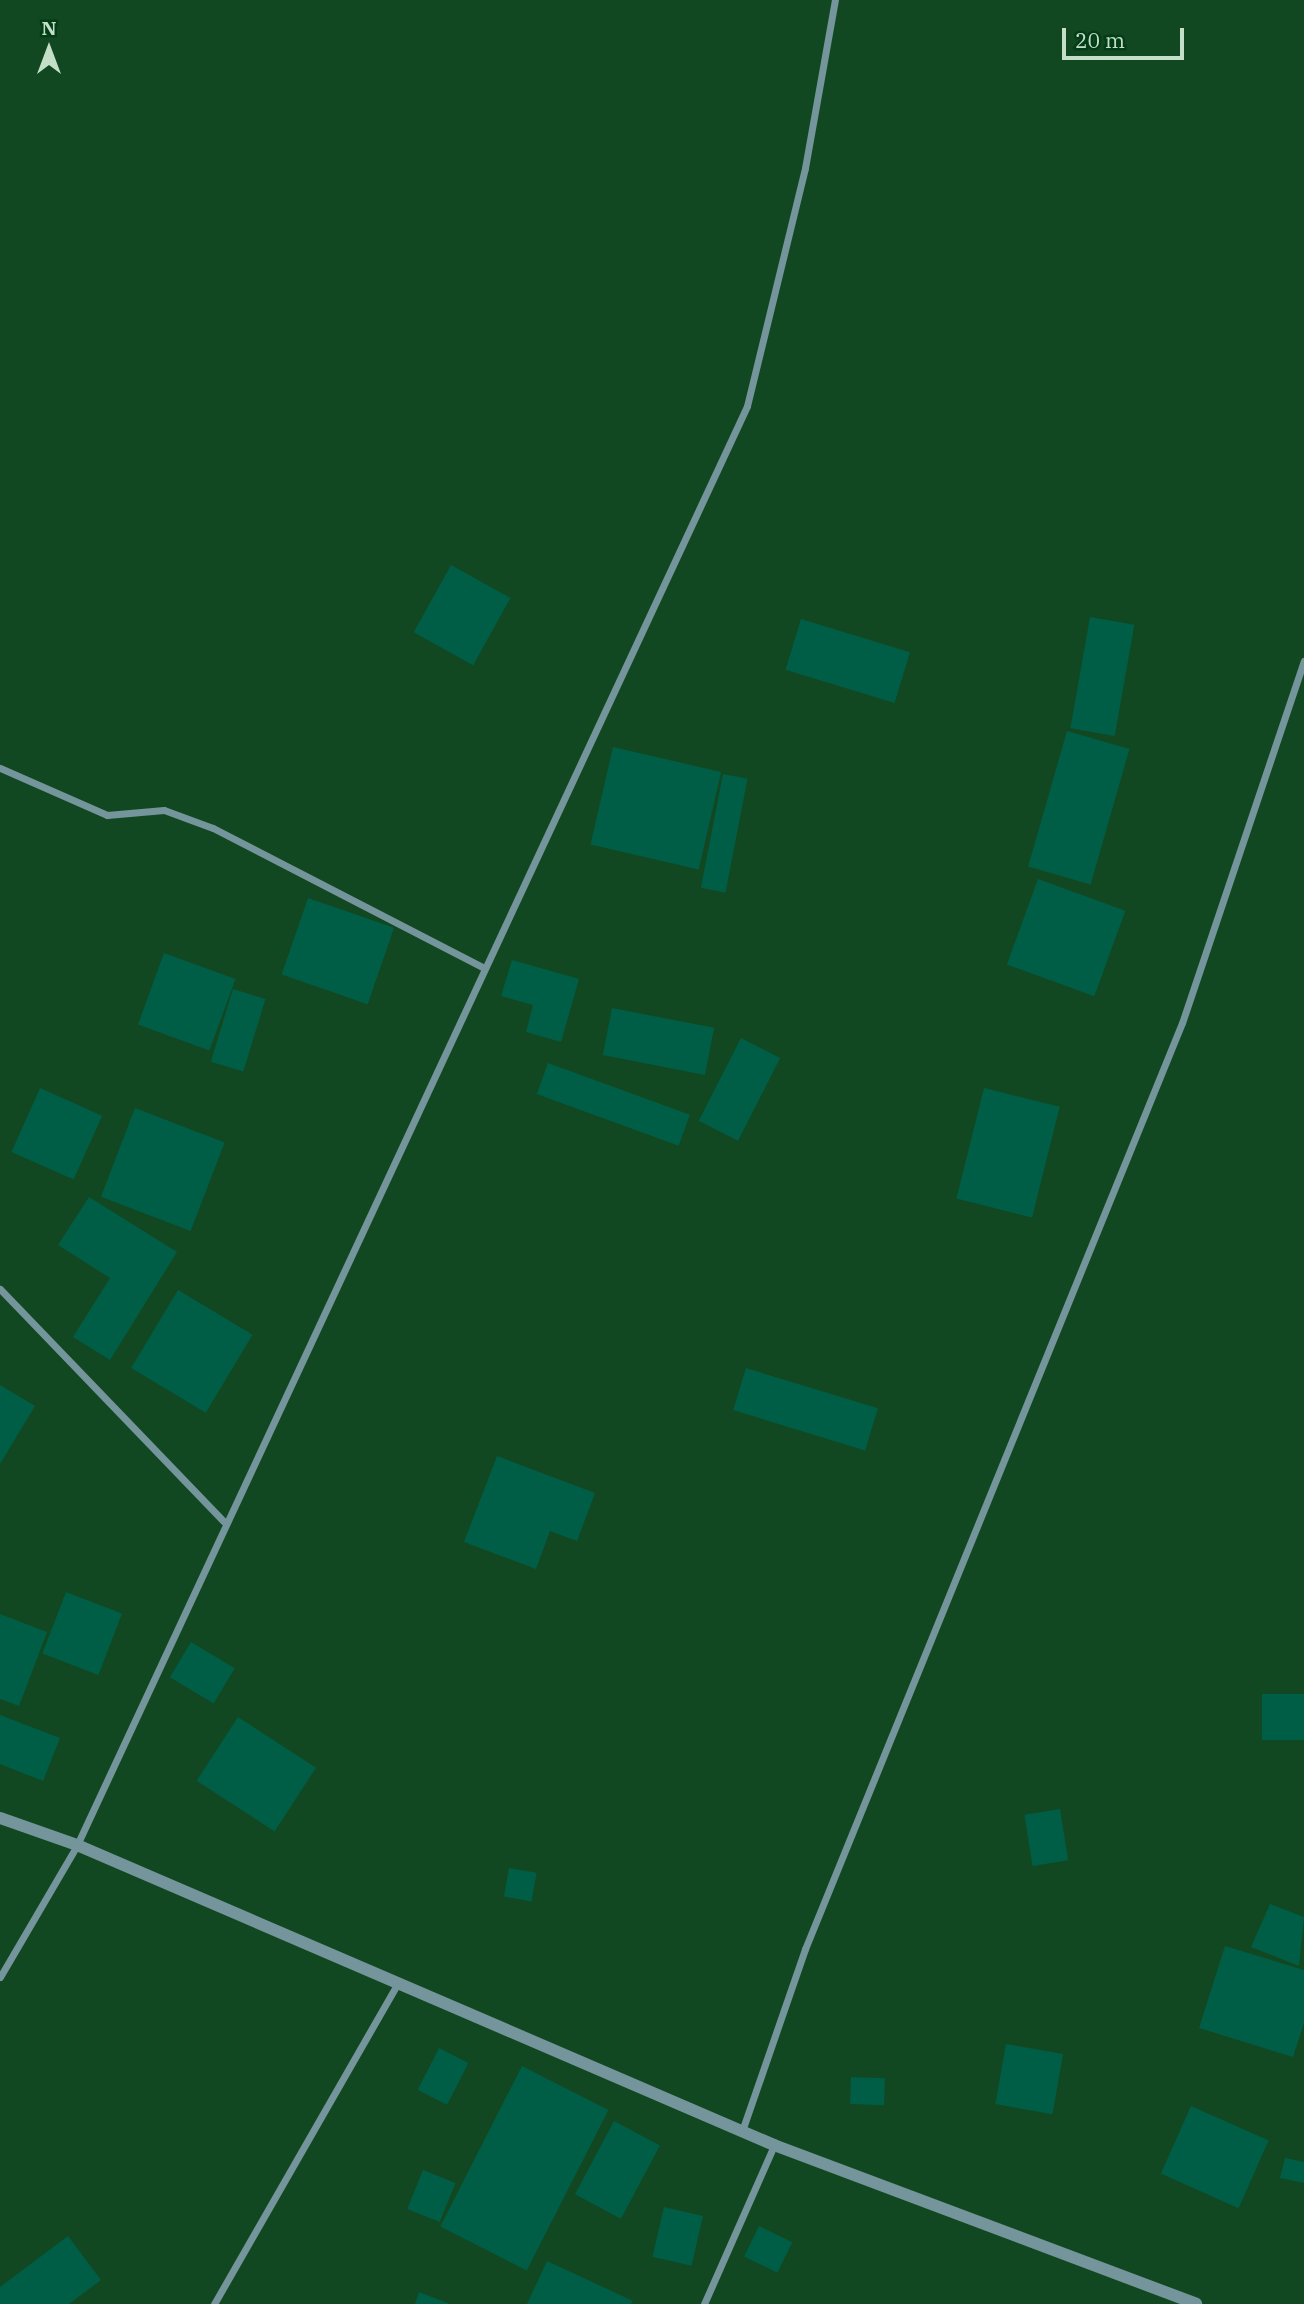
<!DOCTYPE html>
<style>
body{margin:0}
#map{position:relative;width:1304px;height:2304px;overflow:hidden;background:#124821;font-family:"IBM Plex Serif",serif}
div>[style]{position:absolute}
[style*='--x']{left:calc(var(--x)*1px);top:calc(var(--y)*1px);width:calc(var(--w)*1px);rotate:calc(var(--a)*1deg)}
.building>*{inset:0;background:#005d46;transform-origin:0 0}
.minor>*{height:7px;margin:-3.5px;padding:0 3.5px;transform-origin:3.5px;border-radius:3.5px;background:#74959b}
.tertiary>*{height:12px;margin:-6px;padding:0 6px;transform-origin:6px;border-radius:6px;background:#74959b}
span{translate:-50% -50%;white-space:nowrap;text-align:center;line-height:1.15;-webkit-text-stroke:5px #033d17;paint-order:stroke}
.north{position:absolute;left:14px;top:14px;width:70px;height:70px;-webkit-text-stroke:5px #033d17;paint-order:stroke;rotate:0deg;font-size:19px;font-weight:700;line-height:28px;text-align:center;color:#c4dfc8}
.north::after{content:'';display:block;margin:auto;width:24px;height:32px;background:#c4dfc8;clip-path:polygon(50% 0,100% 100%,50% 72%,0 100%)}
.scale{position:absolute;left:1062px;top:28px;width:122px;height:32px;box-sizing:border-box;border:4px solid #c4dfc8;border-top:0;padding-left:9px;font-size:21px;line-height:24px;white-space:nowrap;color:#c4dfc8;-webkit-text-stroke:5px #033d17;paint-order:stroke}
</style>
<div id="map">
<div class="building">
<div style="left:451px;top:565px;width:68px;height:77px;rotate:29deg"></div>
<div style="left:1090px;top:617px;width:45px;height:113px;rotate:10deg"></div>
<div style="left:801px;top:619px;width:114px;height:53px;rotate:17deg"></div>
<div style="left:1067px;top:731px;width:65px;height:141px;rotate:16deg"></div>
<div style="left:613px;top:747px;width:111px;height:100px;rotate:13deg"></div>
<div style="left:723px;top:774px;width:25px;height:116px;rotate:11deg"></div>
<div style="left:1038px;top:879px;width:93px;height:91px;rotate:20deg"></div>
<div style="left:308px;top:898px;width:91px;height:81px;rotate:19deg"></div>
<div style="left:164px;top:953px;width:76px;height:76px;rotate:20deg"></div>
<div style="clip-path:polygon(512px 960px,579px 979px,561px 1042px,526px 1032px,533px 1005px,501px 996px)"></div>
<div style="left:233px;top:989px;width:34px;height:76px;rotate:17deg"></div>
<div style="left:612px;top:1008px;width:104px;height:48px;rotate:11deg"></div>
<div style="left:741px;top:1038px;width:44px;height:93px;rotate:27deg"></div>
<div style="left:548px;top:1063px;width:151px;height:33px;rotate:20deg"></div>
<div style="left:40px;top:1088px;width:68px;height:70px;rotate:24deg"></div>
<div style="left:984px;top:1088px;width:78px;height:114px;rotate:14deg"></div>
<div style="left:135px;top:1108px;width:96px;height:95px;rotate:21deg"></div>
<div style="clip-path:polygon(89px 1197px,177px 1252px,110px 1360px,73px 1337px,110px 1278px,58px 1245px)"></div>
<div style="left:178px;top:1290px;width:87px;height:91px;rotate:31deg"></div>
<div style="left:746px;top:1368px;width:138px;height:44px;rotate:17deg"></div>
<div style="clip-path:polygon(0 1385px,35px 1406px,0 1464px)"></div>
<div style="clip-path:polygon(497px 1456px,595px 1493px,577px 1541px,550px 1531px,536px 1569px,464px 1542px)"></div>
<div style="left:66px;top:1592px;width:60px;height:66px;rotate:21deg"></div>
<div style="clip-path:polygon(0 1614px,47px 1632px,19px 1706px,0 1699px)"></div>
<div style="left:191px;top:1642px;width:51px;height:41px;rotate:31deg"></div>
<div style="left:1304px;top:1694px;width:46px;height:42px;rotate:90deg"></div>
<div style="clip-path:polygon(0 1715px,60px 1738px,43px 1781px,0 1764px)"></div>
<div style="left:238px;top:1717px;width:93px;height:76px;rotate:33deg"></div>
<div style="left:1060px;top:1809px;width:52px;height:36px;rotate:81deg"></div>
<div style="left:509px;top:1868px;width:28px;height:29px;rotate:10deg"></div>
<div style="clip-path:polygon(1270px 1904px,1304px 1917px,1299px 1966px,1251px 1947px)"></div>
<div style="clip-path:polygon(1225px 1946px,1304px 1970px,1304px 2023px,1293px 2057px,1199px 2028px)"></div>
<div style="left:1006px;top:2044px;width:58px;height:61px;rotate:10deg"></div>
<div style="left:439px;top:2048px;width:33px;height:47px;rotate:27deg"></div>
<div style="left:522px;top:2066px;width:97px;height:180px;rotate:27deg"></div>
<div style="left:851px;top:2077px;width:34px;height:27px;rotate:2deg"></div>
<div style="left:1191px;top:2106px;width:85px;height:74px;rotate:24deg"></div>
<div style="left:614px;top:2121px;width:52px;height:83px;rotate:28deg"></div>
<div style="clip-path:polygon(1285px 2158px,1304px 2162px,1304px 2183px,1280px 2178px)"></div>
<div style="left:423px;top:2170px;width:35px;height:42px;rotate:22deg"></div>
<div style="left:664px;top:2207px;width:40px;height:51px;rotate:13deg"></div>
<div style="left:759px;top:2226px;width:37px;height:34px;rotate:26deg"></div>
<div style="clip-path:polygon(68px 2236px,101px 2280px,69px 2304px,0 2304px,0 2287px)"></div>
<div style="clip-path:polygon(547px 2261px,633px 2301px,631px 2304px,527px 2304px)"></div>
<div style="clip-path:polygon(419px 2292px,450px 2304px,415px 2304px)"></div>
</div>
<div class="minor">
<div style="--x:0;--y:768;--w:117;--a:23.7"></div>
<div style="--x:107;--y:815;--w:57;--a:-5"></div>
<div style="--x:164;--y:810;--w:52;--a:20.2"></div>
<div style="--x:213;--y:828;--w:305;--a:27.3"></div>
<div style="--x:0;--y:1289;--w:322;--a:46.1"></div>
<div style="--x:0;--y:1977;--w:153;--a:-59.7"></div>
<div style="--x:77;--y:1845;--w:1587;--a:-65.03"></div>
<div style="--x:747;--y:406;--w:245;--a:-76.3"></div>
<div style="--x:805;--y:168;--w:171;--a:-79.9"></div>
<div style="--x:742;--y:2131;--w:193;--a:-70.9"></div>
<div style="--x:805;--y:1949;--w:1000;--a:-67.85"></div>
<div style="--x:1182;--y:1023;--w:382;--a:-71.4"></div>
<div style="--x:214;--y:2304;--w:366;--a:-60.2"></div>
<div style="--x:704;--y:2304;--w:174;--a:-66.2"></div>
</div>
<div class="tertiary">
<div style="--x:0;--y:1818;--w:82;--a:19.3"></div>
<div style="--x:77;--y:1845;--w:759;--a:23.29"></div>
<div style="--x:774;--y:2145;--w:451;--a:20.6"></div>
</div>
<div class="north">N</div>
<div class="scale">20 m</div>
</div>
